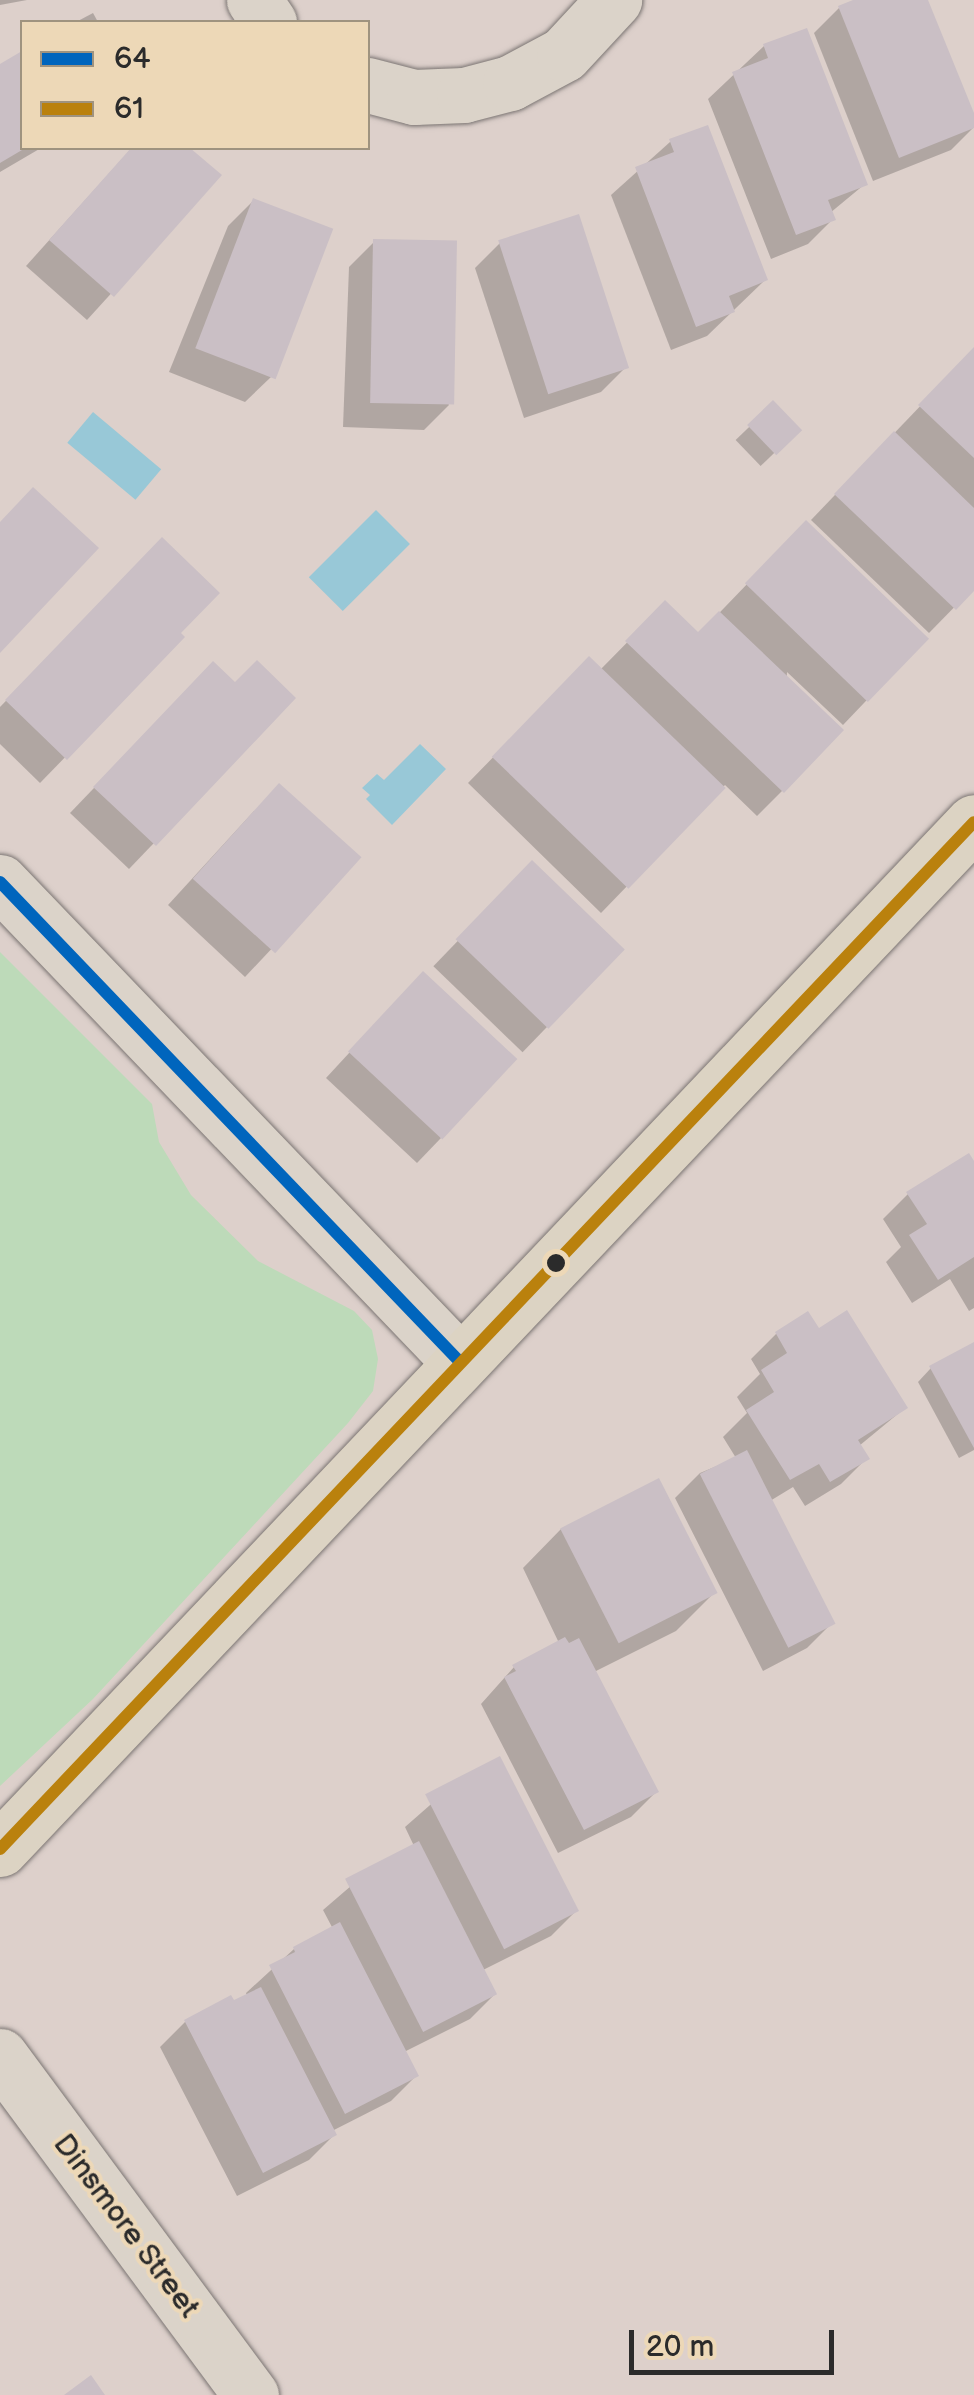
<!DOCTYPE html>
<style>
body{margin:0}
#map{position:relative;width:974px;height:2395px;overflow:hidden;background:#ddd0cb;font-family:"Balsamiq Sans",sans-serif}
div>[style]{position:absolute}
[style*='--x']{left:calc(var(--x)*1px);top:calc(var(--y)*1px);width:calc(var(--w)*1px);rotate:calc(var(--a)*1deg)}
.green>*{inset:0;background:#bddab9}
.water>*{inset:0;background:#98c8d7;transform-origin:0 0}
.shadow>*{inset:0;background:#0003;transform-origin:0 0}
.building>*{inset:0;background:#cabfc5;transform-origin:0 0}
.roads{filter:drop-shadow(0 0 2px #7b7573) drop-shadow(0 0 2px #7b7573)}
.minor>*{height:55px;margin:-27.5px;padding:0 27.5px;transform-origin:27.5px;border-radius:27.5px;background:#dbd3c9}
.major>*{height:55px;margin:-27.5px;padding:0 27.5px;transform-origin:27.5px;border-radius:27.5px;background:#dcd3c3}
.bus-1>*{height:12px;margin:-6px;padding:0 6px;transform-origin:6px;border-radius:6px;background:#0065bd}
.bus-2>*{height:12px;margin:-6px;padding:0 6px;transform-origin:6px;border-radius:6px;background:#ba810d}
.dots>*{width:28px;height:28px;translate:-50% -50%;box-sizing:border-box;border:5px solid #edd8b7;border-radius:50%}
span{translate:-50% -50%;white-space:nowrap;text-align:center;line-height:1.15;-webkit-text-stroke:8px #edd8b7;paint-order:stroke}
.street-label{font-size:30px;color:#2b2b2b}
.legend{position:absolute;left:20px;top:20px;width:350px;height:130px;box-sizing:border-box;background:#edd8b7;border:2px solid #9f937f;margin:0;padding:12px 18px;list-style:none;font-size:30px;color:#2b2b2b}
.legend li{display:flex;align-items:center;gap:20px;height:50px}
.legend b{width:50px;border:2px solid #9f937f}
.scale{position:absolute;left:629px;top:2330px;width:205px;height:45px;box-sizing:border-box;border:5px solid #2b2b2b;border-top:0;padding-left:12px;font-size:30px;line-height:35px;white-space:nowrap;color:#2b2b2b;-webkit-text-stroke:8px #edd8b7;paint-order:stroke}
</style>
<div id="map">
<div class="green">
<div style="clip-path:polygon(0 952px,152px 1104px,159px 1142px,191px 1195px,258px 1261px,354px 1311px,372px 1330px,378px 1359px,373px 1391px,348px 1423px,93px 1699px,0 1786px)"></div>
</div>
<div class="water">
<div style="left:93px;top:412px;width:89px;height:40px;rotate:40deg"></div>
<div style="left:376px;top:510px;width:48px;height:95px;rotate:45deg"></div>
<div style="clip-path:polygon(420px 744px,446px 769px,392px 825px,366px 799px,370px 795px,362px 788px,377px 774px,384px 780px)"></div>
</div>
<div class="shadow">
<div style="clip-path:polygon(0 0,27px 0,0 5px)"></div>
<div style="clip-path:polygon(860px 0,926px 0,974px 120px,974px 127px,951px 150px,873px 181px,814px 33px,839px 8px)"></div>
<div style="clip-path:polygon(93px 13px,98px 22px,76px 22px)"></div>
<div style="clip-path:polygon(764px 46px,865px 184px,830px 213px,833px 219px,808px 244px,771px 259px,708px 99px)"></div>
<div style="clip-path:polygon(22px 54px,22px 148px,41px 148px,0 172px,0 67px)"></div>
<div style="clip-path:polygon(706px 128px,765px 280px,707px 336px,671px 350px,611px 195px,670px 142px)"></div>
<div style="clip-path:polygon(132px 148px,186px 148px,218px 176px,87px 320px,26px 266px)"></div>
<div style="clip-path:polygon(253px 201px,271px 377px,245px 402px,169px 372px,228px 226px)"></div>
<div style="clip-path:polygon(374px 242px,449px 405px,424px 430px,343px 427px,349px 267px)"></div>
<div style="clip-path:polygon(500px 243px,626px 367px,601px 392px,524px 418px,475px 268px)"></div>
<div style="clip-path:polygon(974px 350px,974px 587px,929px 633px,811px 520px)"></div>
<div style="left:773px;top:404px;width:36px;height:52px;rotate:46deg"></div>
<div style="clip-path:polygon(781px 549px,926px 638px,843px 725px,787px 672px,782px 791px,757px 816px,725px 785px,601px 913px,468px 783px,589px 659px,600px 670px,665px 604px,698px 635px)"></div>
<div style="clip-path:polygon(137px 565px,182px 637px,40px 783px,0 744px,0 707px)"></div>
<div style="clip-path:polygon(235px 686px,293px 698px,129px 869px,70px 813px,188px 690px)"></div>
<div style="clip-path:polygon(254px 811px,357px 858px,245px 977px,168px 905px)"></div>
<div style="left:532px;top:864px;width:124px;height:142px;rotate:44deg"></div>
<div style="clip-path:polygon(398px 1000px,441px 1138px,417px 1163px,326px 1078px)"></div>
<div style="clip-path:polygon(974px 1166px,974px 1308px,969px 1311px,950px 1279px,912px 1303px,886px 1262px,901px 1247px,883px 1219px,908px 1194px)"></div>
<div style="clip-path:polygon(818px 1332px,905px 1408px,859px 1446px,866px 1459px,841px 1484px,805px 1506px,793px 1487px,770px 1501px,832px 1623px,807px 1648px,763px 1671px,675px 1498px,700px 1473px,736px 1458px,723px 1437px,747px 1413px,737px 1397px,760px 1374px,751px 1359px,776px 1334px)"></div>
<div style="clip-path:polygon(974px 1345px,974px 1450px,959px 1458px,918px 1382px,931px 1368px)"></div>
<div style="clip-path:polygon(561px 1529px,714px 1593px,676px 1631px,594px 1672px,656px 1792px,631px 1817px,558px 1853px,481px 1704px,514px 1667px,559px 1643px,523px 1568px)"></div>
<div style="clip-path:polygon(499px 1760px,576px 1911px,551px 1936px,483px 1970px,495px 1994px,470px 2019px,404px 2052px,416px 2076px,391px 2101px,332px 2131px,334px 2135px,309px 2160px,237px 2196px,160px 2047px,185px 2022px,247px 1996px,246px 1993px,294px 1949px,333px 1929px,323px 1910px,373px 1867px,414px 1846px,405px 1827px,454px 1784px)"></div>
</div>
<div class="building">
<div style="clip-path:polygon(853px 0,928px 0,974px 113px,974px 128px,899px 158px,838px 6px)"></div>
<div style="clip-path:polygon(807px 28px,868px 185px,828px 200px,836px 220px,796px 235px,732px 72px,768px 58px,763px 44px)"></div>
<div style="clip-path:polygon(22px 51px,22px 150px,0 163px,0 64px)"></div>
<div style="clip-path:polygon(708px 125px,768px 280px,729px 296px,735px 312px,696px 327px,635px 167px,674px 152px,669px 139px)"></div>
<div style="clip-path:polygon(131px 148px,190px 148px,222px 175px,114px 297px,49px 240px)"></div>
<div style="left:253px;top:198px;width:86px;height:161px;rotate:21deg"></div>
<div style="left:579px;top:214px;width:162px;height:85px;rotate:72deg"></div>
<div style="left:373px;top:239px;width:84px;height:164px;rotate:1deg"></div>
<div style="clip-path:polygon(974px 347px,974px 458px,918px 405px)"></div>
<div style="left:773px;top:400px;width:42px;height:36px;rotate:46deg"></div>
<div style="clip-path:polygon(894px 431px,974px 508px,974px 591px,956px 610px,834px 494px)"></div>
<div style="clip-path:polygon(33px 487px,99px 548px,0 653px,0 522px)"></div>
<div style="left:806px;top:520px;width:171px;height:88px;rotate:44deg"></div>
<div style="clip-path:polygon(162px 537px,220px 593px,181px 633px,185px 637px,67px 760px,5px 700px)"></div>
<div style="clip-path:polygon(665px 600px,698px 632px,719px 611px,844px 730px,784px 793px,625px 641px)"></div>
<div style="left:589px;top:656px;width:190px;height:140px;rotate:44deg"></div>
<div style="clip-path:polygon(257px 660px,296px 698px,156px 846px,93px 787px,213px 661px,235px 682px)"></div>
<div style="left:279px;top:783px;width:111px;height:129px;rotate:42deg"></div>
<div style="left:532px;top:860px;width:129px;height:110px;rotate:44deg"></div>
<div style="left:423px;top:971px;width:129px;height:110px;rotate:43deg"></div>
<div style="clip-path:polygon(969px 1153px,974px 1161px,974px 1257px,938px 1280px,909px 1235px,927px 1224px,906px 1192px)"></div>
<div style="clip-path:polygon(847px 1310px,908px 1408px,858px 1440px,870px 1459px,830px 1482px,819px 1464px,790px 1480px,746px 1410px,774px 1392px,761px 1370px,787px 1353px,775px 1332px,808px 1311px,819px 1328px)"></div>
<div style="clip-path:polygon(974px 1342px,974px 1448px,929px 1366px)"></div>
<div style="left:747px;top:1450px;width:195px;height:53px;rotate:63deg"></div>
<div style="left:659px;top:1478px;width:129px;height:111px;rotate:63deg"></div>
<div style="clip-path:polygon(565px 1637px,569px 1643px,579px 1638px,659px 1792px,584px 1830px,504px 1677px,516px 1671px,512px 1665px)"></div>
<div style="left:500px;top:1756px;width:174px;height:84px;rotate:63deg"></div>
<div style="left:419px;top:1841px;width:172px;height:83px;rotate:63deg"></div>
<div style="clip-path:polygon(340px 1922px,419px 2076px,345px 2114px,269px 1965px,295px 1952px,293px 1947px)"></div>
<div style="clip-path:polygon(261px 1987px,337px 2135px,263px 2173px,184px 2020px,231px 1995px,234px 2000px)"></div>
<div style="clip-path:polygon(91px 2375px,105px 2395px,64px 2395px)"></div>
</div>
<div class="roads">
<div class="minor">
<div style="--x:254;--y:0;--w:27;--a:56"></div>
<div style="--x:368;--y:85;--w:48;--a:14.6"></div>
<div style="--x:414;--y:97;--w:50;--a:-2.3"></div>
<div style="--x:464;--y:95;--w:48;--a:-14.6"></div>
<div style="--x:510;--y:83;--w:61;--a:-28.2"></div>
<div style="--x:564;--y:54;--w:74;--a:-47.2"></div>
<div style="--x:0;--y:882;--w:665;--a:46.22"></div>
<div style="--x:0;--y:2056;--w:422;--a:53.5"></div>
</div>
<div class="major">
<div style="--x:0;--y:1849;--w:1415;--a:-46.52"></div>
</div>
</div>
<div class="bus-1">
<div style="--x:0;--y:882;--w:665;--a:46.22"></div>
</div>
<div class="bus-2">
<div style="--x:0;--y:1849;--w:1415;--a:-46.52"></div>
</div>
<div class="dots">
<div style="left:556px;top:1263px;background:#2b2b2b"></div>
</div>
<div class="street-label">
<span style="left:126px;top:2226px;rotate:53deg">Dinsmore Street</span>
</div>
<ul class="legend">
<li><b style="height:12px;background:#0065bd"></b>64</li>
<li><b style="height:12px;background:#ba810d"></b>61</li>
</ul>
<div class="scale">20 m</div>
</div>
